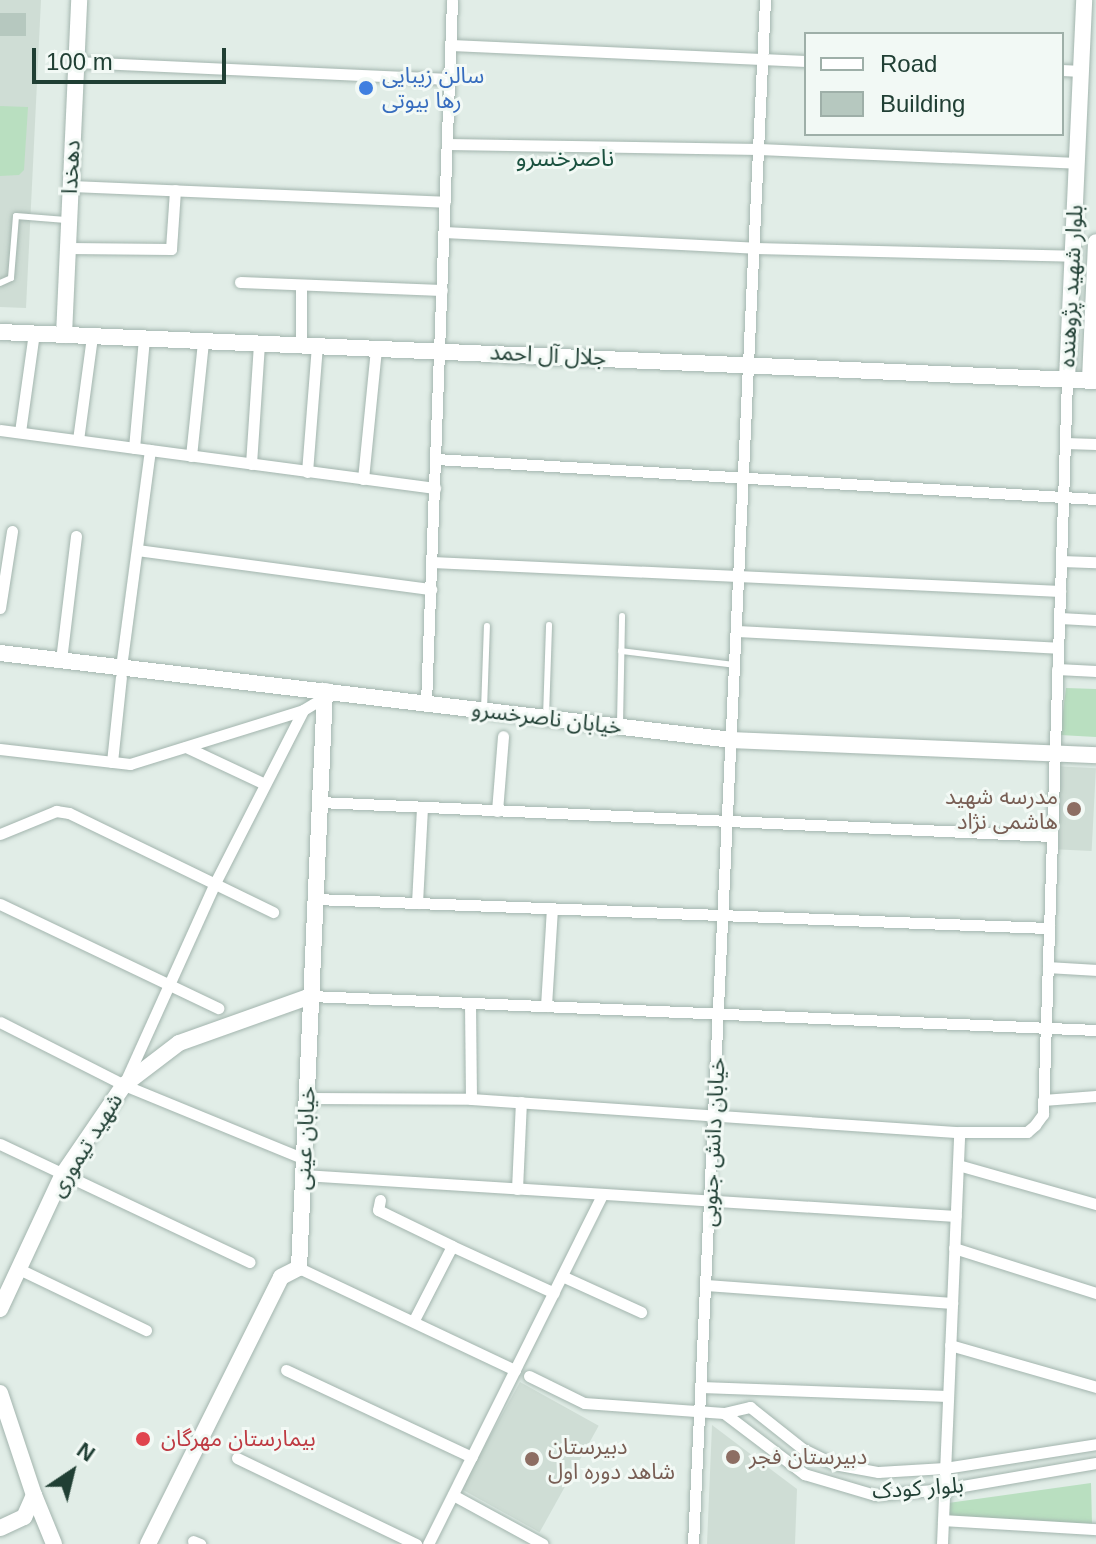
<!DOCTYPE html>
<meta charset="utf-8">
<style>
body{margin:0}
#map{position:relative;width:1096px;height:1544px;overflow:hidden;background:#e1ede7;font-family:Arial,"Noto Sans Arabic",sans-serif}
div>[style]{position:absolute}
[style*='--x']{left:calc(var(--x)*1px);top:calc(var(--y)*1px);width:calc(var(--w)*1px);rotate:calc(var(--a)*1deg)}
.built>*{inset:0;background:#cfddd5;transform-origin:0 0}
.green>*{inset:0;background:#b9dfc0}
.building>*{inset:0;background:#b6c8bf;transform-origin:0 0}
.roads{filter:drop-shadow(0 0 2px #a3b5ae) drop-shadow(0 0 2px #a3b5ae)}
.lane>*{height:6px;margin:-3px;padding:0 3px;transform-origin:3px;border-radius:3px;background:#fff}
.street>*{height:11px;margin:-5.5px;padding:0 5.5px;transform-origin:5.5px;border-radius:5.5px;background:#fff}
.secondary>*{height:16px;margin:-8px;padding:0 8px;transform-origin:8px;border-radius:8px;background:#fff}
.dots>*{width:22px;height:22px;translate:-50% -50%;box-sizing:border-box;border:4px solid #f2f9f5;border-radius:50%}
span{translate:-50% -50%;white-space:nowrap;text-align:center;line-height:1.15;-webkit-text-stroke:6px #f2f9f5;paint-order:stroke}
.shop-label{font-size:22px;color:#366cbe}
.left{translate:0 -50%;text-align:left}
.street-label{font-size:22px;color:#203f34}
.education-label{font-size:22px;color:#785e54}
.right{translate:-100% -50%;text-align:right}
.health-label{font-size:22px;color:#be3a42}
.neighbourhood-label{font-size:24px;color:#1b5240}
.legend{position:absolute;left:804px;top:32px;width:260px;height:104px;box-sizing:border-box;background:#f2f9f5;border:2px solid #9eafa8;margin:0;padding:10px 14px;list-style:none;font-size:24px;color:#203f34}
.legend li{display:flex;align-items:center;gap:16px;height:40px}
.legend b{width:40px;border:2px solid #9eafa8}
.north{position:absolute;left:32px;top:1432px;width:80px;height:80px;-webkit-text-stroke:6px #f2f9f5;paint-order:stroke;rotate:35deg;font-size:22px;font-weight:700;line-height:32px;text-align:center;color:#203f34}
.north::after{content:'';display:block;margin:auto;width:28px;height:36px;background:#203f34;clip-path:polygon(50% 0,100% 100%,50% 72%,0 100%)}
.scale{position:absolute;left:32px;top:48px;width:194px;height:36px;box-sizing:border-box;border:4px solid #203f34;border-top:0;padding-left:10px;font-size:24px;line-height:28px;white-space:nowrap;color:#203f34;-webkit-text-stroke:6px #f2f9f5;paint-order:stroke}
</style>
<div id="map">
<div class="built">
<div style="clip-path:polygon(0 0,41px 0,26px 308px,0 307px)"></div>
<div style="left:1054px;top:766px;width:42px;height:83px;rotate:3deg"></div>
<div style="left:520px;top:1382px;width:90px;height:122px;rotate:29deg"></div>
<div style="clip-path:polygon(712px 1425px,797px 1489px,795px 1544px,707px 1544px)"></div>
</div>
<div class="green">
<div style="clip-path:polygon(0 106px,28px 107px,24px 170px,19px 175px,0 176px)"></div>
<div style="clip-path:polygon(1066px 688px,1096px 689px,1096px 737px,1060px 735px)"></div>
<div style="clip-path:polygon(1091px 1483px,1092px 1524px,941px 1517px,941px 1504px)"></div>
</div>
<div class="building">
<div style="left:0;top:13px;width:26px;height:23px"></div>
</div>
<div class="roads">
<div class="lane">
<div style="--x:0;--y:283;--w:12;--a:-24"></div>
<div style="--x:11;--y:278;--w:62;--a:-85.4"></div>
<div style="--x:16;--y:216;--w:50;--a:4.6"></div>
<div style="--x:621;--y:651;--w:115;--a:7"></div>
<div style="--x:484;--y:710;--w:84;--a:-88"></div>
<div style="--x:546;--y:717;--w:92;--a:-88.1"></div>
<div style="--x:620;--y:724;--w:108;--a:-88.9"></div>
</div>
<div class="street">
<div style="--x:451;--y:45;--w:355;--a:2.6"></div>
<div style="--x:76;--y:62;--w:374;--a:2.6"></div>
<div style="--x:1062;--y:70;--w:19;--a:3"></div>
<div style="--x:447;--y:144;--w:312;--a:0.9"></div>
<div style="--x:759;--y:149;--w:318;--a:2.5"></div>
<div style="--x:71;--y:186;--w:374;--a:2.4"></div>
<div style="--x:444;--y:232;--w:311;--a:2.9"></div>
<div style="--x:755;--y:248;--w:318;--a:1.4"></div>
<div style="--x:68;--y:248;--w:103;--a:0.6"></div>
<div style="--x:171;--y:249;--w:59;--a:-86.1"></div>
<div style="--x:240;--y:282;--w:202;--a:2.3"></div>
<div style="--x:301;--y:345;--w:60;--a:-90"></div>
<div style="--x:0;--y:430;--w:439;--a:7.6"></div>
<div style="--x:20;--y:432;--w:100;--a:-82"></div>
<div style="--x:78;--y:440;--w:105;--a:-82.3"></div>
<div style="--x:1065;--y:443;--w:31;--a:2"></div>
<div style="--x:134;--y:448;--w:110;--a:-84.8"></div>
<div style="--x:191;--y:456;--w:116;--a:-84"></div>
<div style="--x:436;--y:459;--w:661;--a:3.47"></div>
<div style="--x:251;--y:464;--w:121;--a:-86.2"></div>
<div style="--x:307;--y:472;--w:126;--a:-85.5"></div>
<div style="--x:363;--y:479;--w:131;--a:-84.3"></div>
<div style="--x:137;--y:550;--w:297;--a:7.6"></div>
<div style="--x:1061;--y:561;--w:35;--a:2"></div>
<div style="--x:432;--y:562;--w:629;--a:2.64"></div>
<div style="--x:0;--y:608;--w:78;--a:-81.1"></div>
<div style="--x:1060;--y:618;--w:36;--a:3"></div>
<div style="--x:737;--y:631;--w:321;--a:3"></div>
<div style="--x:61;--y:660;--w:125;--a:-83.1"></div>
<div style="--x:121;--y:667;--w:219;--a:-82.4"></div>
<div style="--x:1057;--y:669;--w:39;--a:3"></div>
<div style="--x:426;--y:703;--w:703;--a:-87.88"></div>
<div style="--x:186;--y:747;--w:87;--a:25.1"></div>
<div style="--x:0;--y:749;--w:131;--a:6.6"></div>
<div style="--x:130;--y:764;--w:181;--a:-17.3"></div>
<div style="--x:112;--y:762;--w:85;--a:-84"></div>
<div style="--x:320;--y:802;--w:733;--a:2.66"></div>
<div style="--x:497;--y:811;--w:75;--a:-85.4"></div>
<div style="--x:0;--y:834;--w:61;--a:-22.3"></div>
<div style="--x:56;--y:811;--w:13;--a:9"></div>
<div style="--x:69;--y:813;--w:227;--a:25.9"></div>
<div style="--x:316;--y:899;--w:734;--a:2.27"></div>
<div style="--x:417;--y:903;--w:96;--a:-87"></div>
<div style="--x:0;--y:904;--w:242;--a:25.5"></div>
<div style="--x:1048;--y:967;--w:48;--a:3.6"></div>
<div style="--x:311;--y:996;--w:786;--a:2.48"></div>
<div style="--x:470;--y:1003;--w:96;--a:89.4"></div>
<div style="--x:546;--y:1006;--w:97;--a:-86.5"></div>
<div style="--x:0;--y:1022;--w:139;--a:26.9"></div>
<div style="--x:124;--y:1085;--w:195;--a:22.3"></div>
<div style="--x:126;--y:1080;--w:216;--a:-65.7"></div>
<div style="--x:215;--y:883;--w:194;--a:-63"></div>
<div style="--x:303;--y:710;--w:26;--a:-31"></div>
<div style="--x:307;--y:1098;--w:164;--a:0.3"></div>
<div style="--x:471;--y:1099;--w:489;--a:3.9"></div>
<div style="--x:959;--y:1132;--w:68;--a:0"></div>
<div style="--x:1027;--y:1132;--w:11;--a:-41"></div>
<div style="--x:1035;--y:1125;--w:14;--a:-54"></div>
<div style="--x:1043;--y:1114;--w:735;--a:-88.13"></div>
<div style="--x:1043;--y:1100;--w:53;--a:-4.3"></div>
<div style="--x:0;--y:1144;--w:276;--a:25.3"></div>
<div style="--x:958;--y:1165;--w:143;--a:15.8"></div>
<div style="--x:303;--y:1175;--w:654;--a:3.59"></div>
<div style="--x:517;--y:1189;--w:87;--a:-87.4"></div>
<div style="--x:380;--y:1200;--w:10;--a:101"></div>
<div style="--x:378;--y:1210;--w:82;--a:25.9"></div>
<div style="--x:954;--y:1248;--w:149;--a:17.6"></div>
<div style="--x:299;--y:1268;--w:239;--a:25.3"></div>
<div style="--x:19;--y:1269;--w:141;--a:25.7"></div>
<div style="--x:562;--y:1276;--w:87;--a:24.5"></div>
<div style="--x:706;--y:1285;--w:247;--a:4.2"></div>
<div style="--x:414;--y:1320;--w:83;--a:-62.8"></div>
<div style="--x:452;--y:1246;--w:112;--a:24.7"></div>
<div style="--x:950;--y:1345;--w:152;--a:16"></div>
<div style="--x:286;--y:1370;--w:205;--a:25.1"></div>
<div style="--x:529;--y:1376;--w:61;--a:26.1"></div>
<div style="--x:584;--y:1403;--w:140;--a:4.1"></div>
<div style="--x:724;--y:1413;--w:101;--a:37.3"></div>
<div style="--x:804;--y:1474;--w:74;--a:16.5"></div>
<div style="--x:875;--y:1495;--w:70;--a:-4.9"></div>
<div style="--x:945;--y:1489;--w:153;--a:-9.8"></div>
<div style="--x:701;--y:1387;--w:247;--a:2.1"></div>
<div style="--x:724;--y:1413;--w:27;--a:-13"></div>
<div style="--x:750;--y:1407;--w:68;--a:38.4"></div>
<div style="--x:803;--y:1449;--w:34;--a:26"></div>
<div style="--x:834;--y:1464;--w:45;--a:10.3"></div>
<div style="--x:878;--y:1472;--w:67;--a:-3.4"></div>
<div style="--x:945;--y:1468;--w:153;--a:-9"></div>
<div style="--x:237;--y:1458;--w:199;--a:25.7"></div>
<div style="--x:453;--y:1495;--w:102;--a:28.6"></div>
<div style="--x:943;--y:1520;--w:153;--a:3.4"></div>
<div style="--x:193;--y:1541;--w:8;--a:23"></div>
<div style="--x:428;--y:1544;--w:388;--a:-63.5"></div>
<div style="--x:693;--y:1544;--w:1546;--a:-87.33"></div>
<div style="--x:942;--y:1544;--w:412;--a:-87.6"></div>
</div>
<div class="secondary">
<div style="--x:0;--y:332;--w:1097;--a:2.56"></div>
<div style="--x:64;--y:335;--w:335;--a:-87.4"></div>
<div style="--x:1067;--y:379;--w:379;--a:-87.4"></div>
<div style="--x:1090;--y:380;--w:138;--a:-87.5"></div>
<div style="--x:0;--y:653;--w:737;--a:6.78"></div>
<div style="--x:732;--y:740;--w:364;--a:2.4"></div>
<div style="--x:0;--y:1309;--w:149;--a:-65"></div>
<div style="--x:63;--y:1174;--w:108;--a:-55.6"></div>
<div style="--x:124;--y:1085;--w:69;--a:-37.4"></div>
<div style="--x:179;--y:1043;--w:140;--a:-19.6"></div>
<div style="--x:0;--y:1393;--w:108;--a:71.6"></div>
<div style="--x:34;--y:1495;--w:24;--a:114"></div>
<div style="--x:24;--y:1517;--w:26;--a:155"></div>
<div style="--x:34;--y:1495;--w:53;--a:67.8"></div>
<div style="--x:148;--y:1544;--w:298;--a:-63.5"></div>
<div style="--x:281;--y:1277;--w:20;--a:-27"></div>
<div style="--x:299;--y:1268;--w:578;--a:-87.42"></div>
</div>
</div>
<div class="dots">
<div style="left:366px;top:88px;background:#3f7fe0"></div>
<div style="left:1074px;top:809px;background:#8d6e63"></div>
<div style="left:143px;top:1439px;background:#e0444e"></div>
<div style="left:733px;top:1457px;background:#8d6e63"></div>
<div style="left:532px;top:1459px;background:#8d6e63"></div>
</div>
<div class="shop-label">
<span class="left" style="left:382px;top:88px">سالن زیبایی<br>رها بیوتی</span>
</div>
<div class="street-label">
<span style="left:71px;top:167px;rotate:-87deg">دهخدا</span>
<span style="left:1071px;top:286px;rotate:-87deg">بلوار شهید پژوهنده</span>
<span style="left:548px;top:355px;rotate:3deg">جلال آل احمد</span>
<span style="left:547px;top:718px;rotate:7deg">خیابان ناصرخسرو</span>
<span style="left:305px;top:1138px;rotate:-87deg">خیابان عینی</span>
<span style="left:713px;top:1142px;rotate:-87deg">خیابان دانش جنوبی</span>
<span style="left:86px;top:1145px;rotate:-58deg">شهید تیموری</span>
<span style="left:918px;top:1488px;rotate:-4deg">بلوار کودک</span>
</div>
<div class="education-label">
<span class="right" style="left:1058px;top:809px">مدرسه شهید<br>ه‍اشمی نژاد</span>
<span class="left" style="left:548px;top:1459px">دبیرستان<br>شاهد دوره اول</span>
<span class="left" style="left:749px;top:1457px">دبیرستان فجر</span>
</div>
<div class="health-label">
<span class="left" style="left:161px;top:1439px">بیمارستان مهرگان</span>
</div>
<div class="neighbourhood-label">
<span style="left:565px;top:158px">ناصرخسرو</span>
</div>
<ul class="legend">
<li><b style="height:10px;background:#fff"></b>Road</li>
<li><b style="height:22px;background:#b6c8bf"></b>Building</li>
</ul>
<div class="north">N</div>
<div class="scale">100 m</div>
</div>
